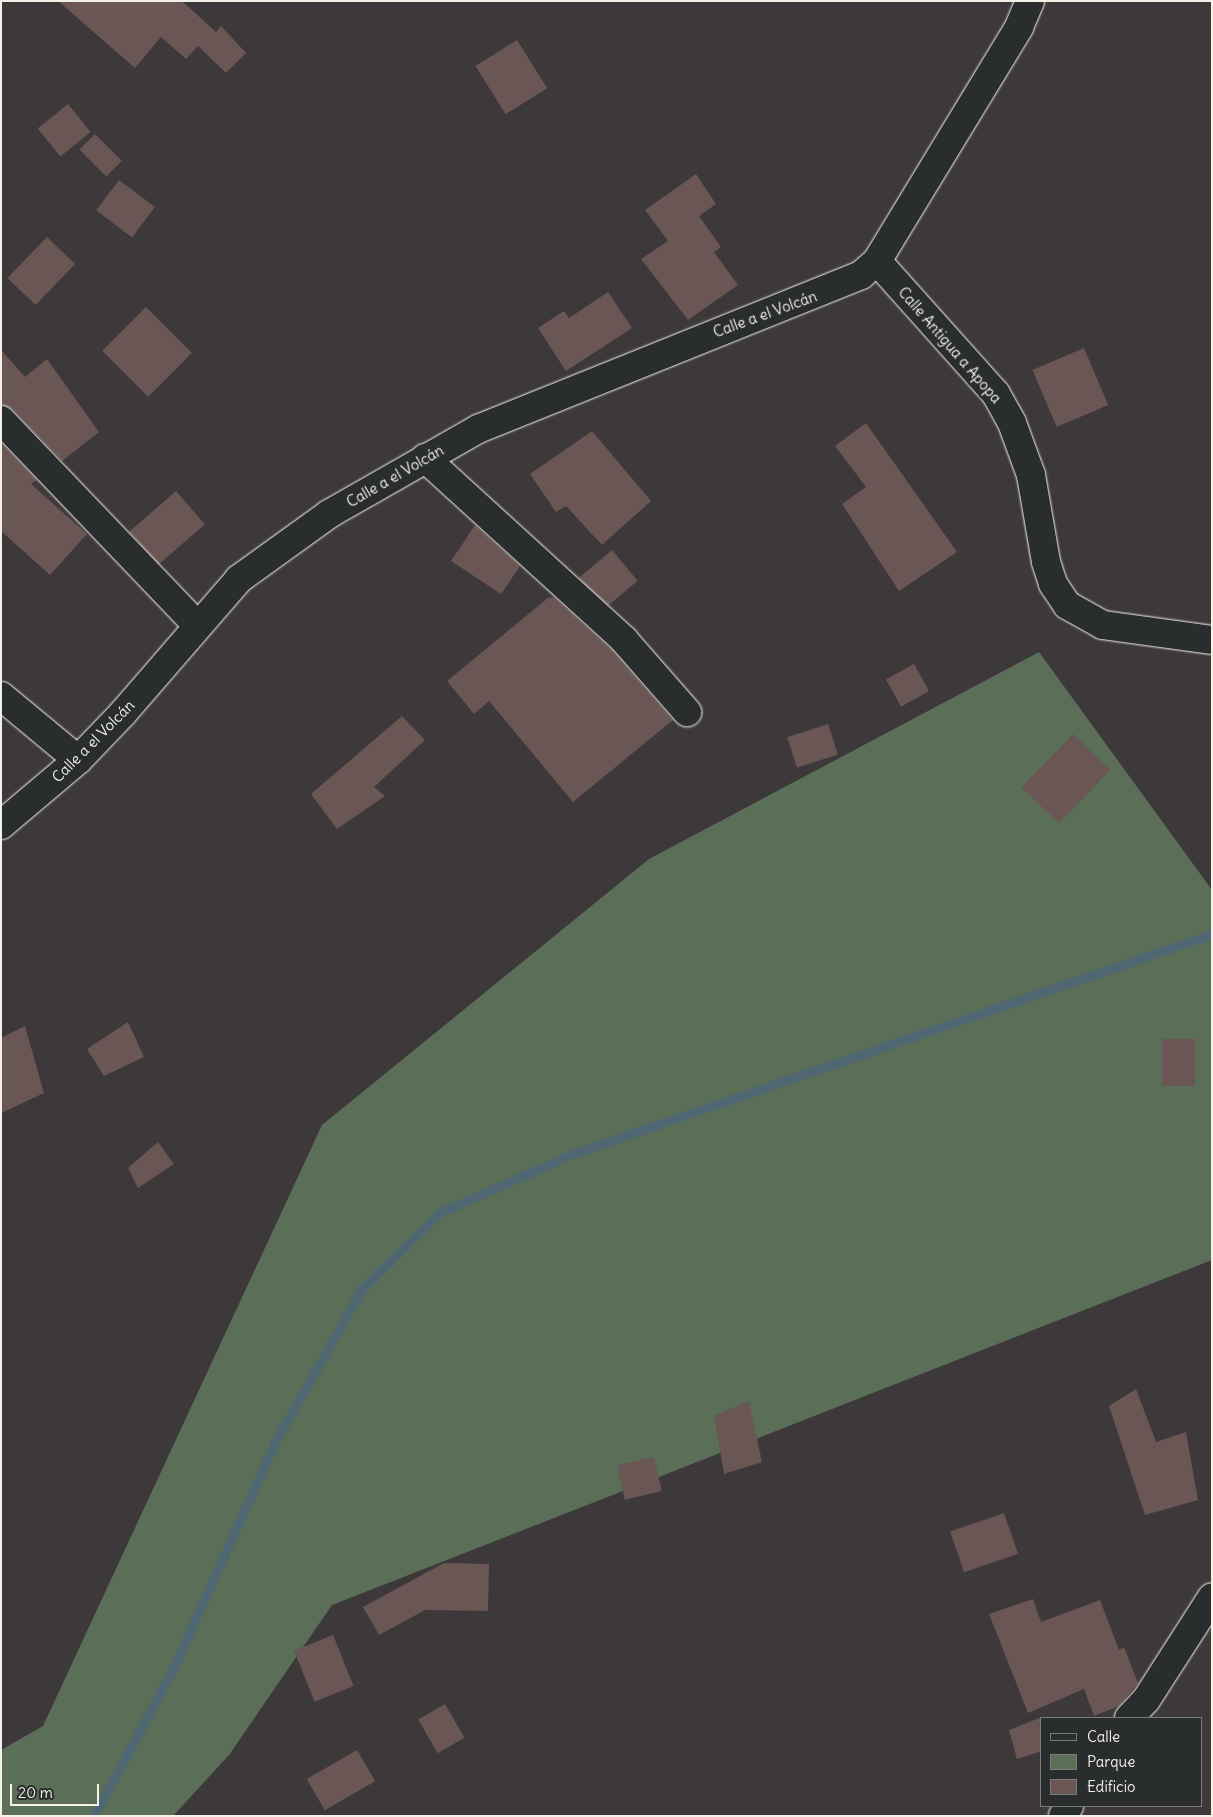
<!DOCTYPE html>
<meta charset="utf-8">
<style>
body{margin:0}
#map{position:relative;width:1213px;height:1817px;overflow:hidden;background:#3d393a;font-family:Delius,sans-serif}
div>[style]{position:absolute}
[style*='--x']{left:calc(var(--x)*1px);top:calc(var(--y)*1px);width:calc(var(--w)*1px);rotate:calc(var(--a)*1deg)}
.green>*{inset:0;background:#5b6e58}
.stream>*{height:9px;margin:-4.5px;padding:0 4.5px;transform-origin:4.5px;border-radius:4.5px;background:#4f6673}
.building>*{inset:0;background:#695655;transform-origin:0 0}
.roads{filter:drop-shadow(0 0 1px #f4f1e8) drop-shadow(0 0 1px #f4f1e8)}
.street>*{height:28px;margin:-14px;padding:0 14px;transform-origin:14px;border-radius:14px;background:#2a2d2e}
span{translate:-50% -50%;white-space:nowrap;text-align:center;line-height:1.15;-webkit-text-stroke:5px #2a2d2e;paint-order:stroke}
.street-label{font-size:15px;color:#f4f1e8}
.frame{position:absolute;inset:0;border:2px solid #f4f1e8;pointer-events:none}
.legend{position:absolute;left:1040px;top:1717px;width:162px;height:90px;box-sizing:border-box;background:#2a2d2e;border:1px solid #7b7b78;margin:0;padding:6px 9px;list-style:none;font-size:15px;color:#f4f1e8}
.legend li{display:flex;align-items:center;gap:10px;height:25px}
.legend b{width:25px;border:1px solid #7b7b78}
.scale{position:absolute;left:10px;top:1784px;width:89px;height:22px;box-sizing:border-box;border:2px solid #f4f1e8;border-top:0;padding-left:6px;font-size:15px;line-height:18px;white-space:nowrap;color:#f4f1e8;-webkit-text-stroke:4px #2a2d2e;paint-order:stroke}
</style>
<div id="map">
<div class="green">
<div style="clip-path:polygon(1039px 652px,1212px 890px,1212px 1260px,332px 1605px,229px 1755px,173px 1816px,1px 1816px,1px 1750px,43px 1726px,322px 1125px,649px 859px)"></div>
</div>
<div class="stream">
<div style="--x:94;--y:1816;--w:169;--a:-61.8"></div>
<div style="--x:174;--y:1667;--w:247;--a:-65.8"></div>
<div style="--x:275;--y:1442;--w:176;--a:-60.4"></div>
<div style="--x:362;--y:1289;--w:108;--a:-44.6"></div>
<div style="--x:439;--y:1213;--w:145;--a:-23.9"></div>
<div style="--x:572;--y:1154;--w:677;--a:-18.97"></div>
</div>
<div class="building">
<div style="clip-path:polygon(58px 1px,182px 1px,216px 32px,221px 26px,246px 53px,226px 73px,198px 46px,186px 59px,161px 37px,135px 68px)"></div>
<div style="left:517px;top:40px;width:57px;height:49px;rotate:58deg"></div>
<div style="left:68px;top:104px;width:36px;height:39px;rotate:51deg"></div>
<div style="left:95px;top:134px;width:38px;height:22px;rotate:45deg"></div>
<div style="clip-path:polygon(696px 174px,716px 204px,699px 216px,721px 247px,714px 252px,738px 285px,688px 320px,641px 259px,668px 241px,645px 210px)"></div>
<div style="left:119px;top:180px;width:45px;height:38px;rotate:37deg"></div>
<div style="left:47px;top:237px;width:39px;height:57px;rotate:44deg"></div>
<div style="clip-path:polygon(608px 292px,632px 328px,566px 371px,538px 328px,564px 311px,569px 318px)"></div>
<div style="left:146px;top:307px;width:65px;height:62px;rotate:45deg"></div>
<div style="left:1084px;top:348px;width:62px;height:56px;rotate:67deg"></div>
<div style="clip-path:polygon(1px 350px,25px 377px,47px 359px,99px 432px,62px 461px,12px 409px,1px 405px)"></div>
<div style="clip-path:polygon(866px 423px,957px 552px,899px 591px,842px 504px,866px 487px,835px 446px)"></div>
<div style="clip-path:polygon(592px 431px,651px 501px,602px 545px,566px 506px,556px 512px,530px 474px)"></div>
<div style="clip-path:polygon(1px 443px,37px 480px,31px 484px,87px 534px,50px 575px,1px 531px)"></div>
<div style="left:176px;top:491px;width:44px;height:62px;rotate:49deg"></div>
<div style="clip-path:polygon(475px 525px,520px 566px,501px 594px,451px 561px)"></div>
<div style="left:612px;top:550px;width:40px;height:43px;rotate:50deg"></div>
<div style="clip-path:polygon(554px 597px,613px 651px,673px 720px,573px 802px,489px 701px,474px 714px,447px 681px,548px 598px)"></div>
<div style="left:914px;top:664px;width:31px;height:32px;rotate:61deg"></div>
<div style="clip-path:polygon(402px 716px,425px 740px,374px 787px,385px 796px,337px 829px,311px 794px)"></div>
<div style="left:828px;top:724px;width:32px;height:43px;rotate:72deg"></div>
<div style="left:1073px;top:734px;width:52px;height:74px;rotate:44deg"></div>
<div style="clip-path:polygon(128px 1022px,144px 1057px,104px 1076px,87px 1049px)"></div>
<div style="clip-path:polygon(25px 1026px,44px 1093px,1px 1113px,1px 1038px)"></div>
<div style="left:1162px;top:1039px;width:33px;height:47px"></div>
<div style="clip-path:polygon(158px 1142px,174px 1164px,138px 1188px,128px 1168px)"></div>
<div style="clip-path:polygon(1136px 1389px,1156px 1442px,1186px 1432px,1198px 1500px,1145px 1515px,1109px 1406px)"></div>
<div style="clip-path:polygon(749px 1401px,762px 1462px,724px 1474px,714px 1416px)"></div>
<div style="left:654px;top:1457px;width:35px;height:38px;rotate:77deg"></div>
<div style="left:1004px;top:1513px;width:43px;height:57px;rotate:71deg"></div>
<div style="clip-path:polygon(444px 1563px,489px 1564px,488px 1611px,425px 1610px,379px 1635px,363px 1607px)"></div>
<div style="clip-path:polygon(1033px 1599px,1041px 1622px,1100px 1600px,1119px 1650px,1124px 1647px,1138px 1683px,1119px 1706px,1094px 1716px,1084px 1689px,1028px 1713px,989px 1614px)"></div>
<div style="left:333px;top:1635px;width:55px;height:42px;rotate:68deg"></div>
<div style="left:445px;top:1704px;width:39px;height:31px;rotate:60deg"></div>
<div style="clip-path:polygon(1042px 1717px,1042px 1751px,1017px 1759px,1009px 1730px)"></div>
<div style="left:357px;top:1750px;width:36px;height:58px;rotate:60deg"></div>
</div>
<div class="roads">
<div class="street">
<div style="--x:877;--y:261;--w:178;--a:48.2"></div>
<div style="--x:996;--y:394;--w:33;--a:61"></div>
<div style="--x:1012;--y:423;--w:55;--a:69.9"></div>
<div style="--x:1031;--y:475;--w:88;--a:80.2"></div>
<div style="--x:1046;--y:562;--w:23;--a:72"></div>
<div style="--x:1053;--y:584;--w:25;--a:56"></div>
<div style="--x:1067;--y:605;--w:41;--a:29.1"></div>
<div style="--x:1103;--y:625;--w:110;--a:7.8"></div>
<div style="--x:1;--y:420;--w:284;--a:46.3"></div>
<div style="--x:425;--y:458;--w:270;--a:42.4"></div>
<div style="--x:624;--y:640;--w:96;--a:48.8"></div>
<div style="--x:1;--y:696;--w:100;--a:39.7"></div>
<div style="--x:1;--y:825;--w:101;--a:-40.2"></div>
<div style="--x:78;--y:760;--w:65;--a:-46.2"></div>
<div style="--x:123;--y:713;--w:177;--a:-49.1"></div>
<div style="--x:239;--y:579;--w:111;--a:-35.8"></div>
<div style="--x:329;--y:514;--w:172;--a:-29.7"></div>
<div style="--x:478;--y:429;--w:413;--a:-21.9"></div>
<div style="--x:861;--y:275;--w:21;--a:-41"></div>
<div style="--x:877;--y:261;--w:274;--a:-58.7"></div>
<div style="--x:1019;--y:27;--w:28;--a:-67"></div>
<div style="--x:1129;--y:1718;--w:25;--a:-47"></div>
<div style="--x:1146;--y:1700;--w:122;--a:-57.3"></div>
<div style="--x:1063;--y:1816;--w:12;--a:-59"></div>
</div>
</div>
<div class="street-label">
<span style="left:765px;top:314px;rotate:-20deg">Calle a el Volcán</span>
<span style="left:950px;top:345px;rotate:49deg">Calle Antigua a Apopa</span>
<span style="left:395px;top:476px;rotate:-30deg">Calle a el Volcán</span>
<span style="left:93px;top:741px;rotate:-45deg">Calle a el Volcán</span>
</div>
<div class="frame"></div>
<ul class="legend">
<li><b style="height:6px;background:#2a2d2e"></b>Calle</li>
<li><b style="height:14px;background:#5b6e58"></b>Parque</li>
<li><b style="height:14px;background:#695655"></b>Edificio</li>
</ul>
<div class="scale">20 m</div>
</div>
